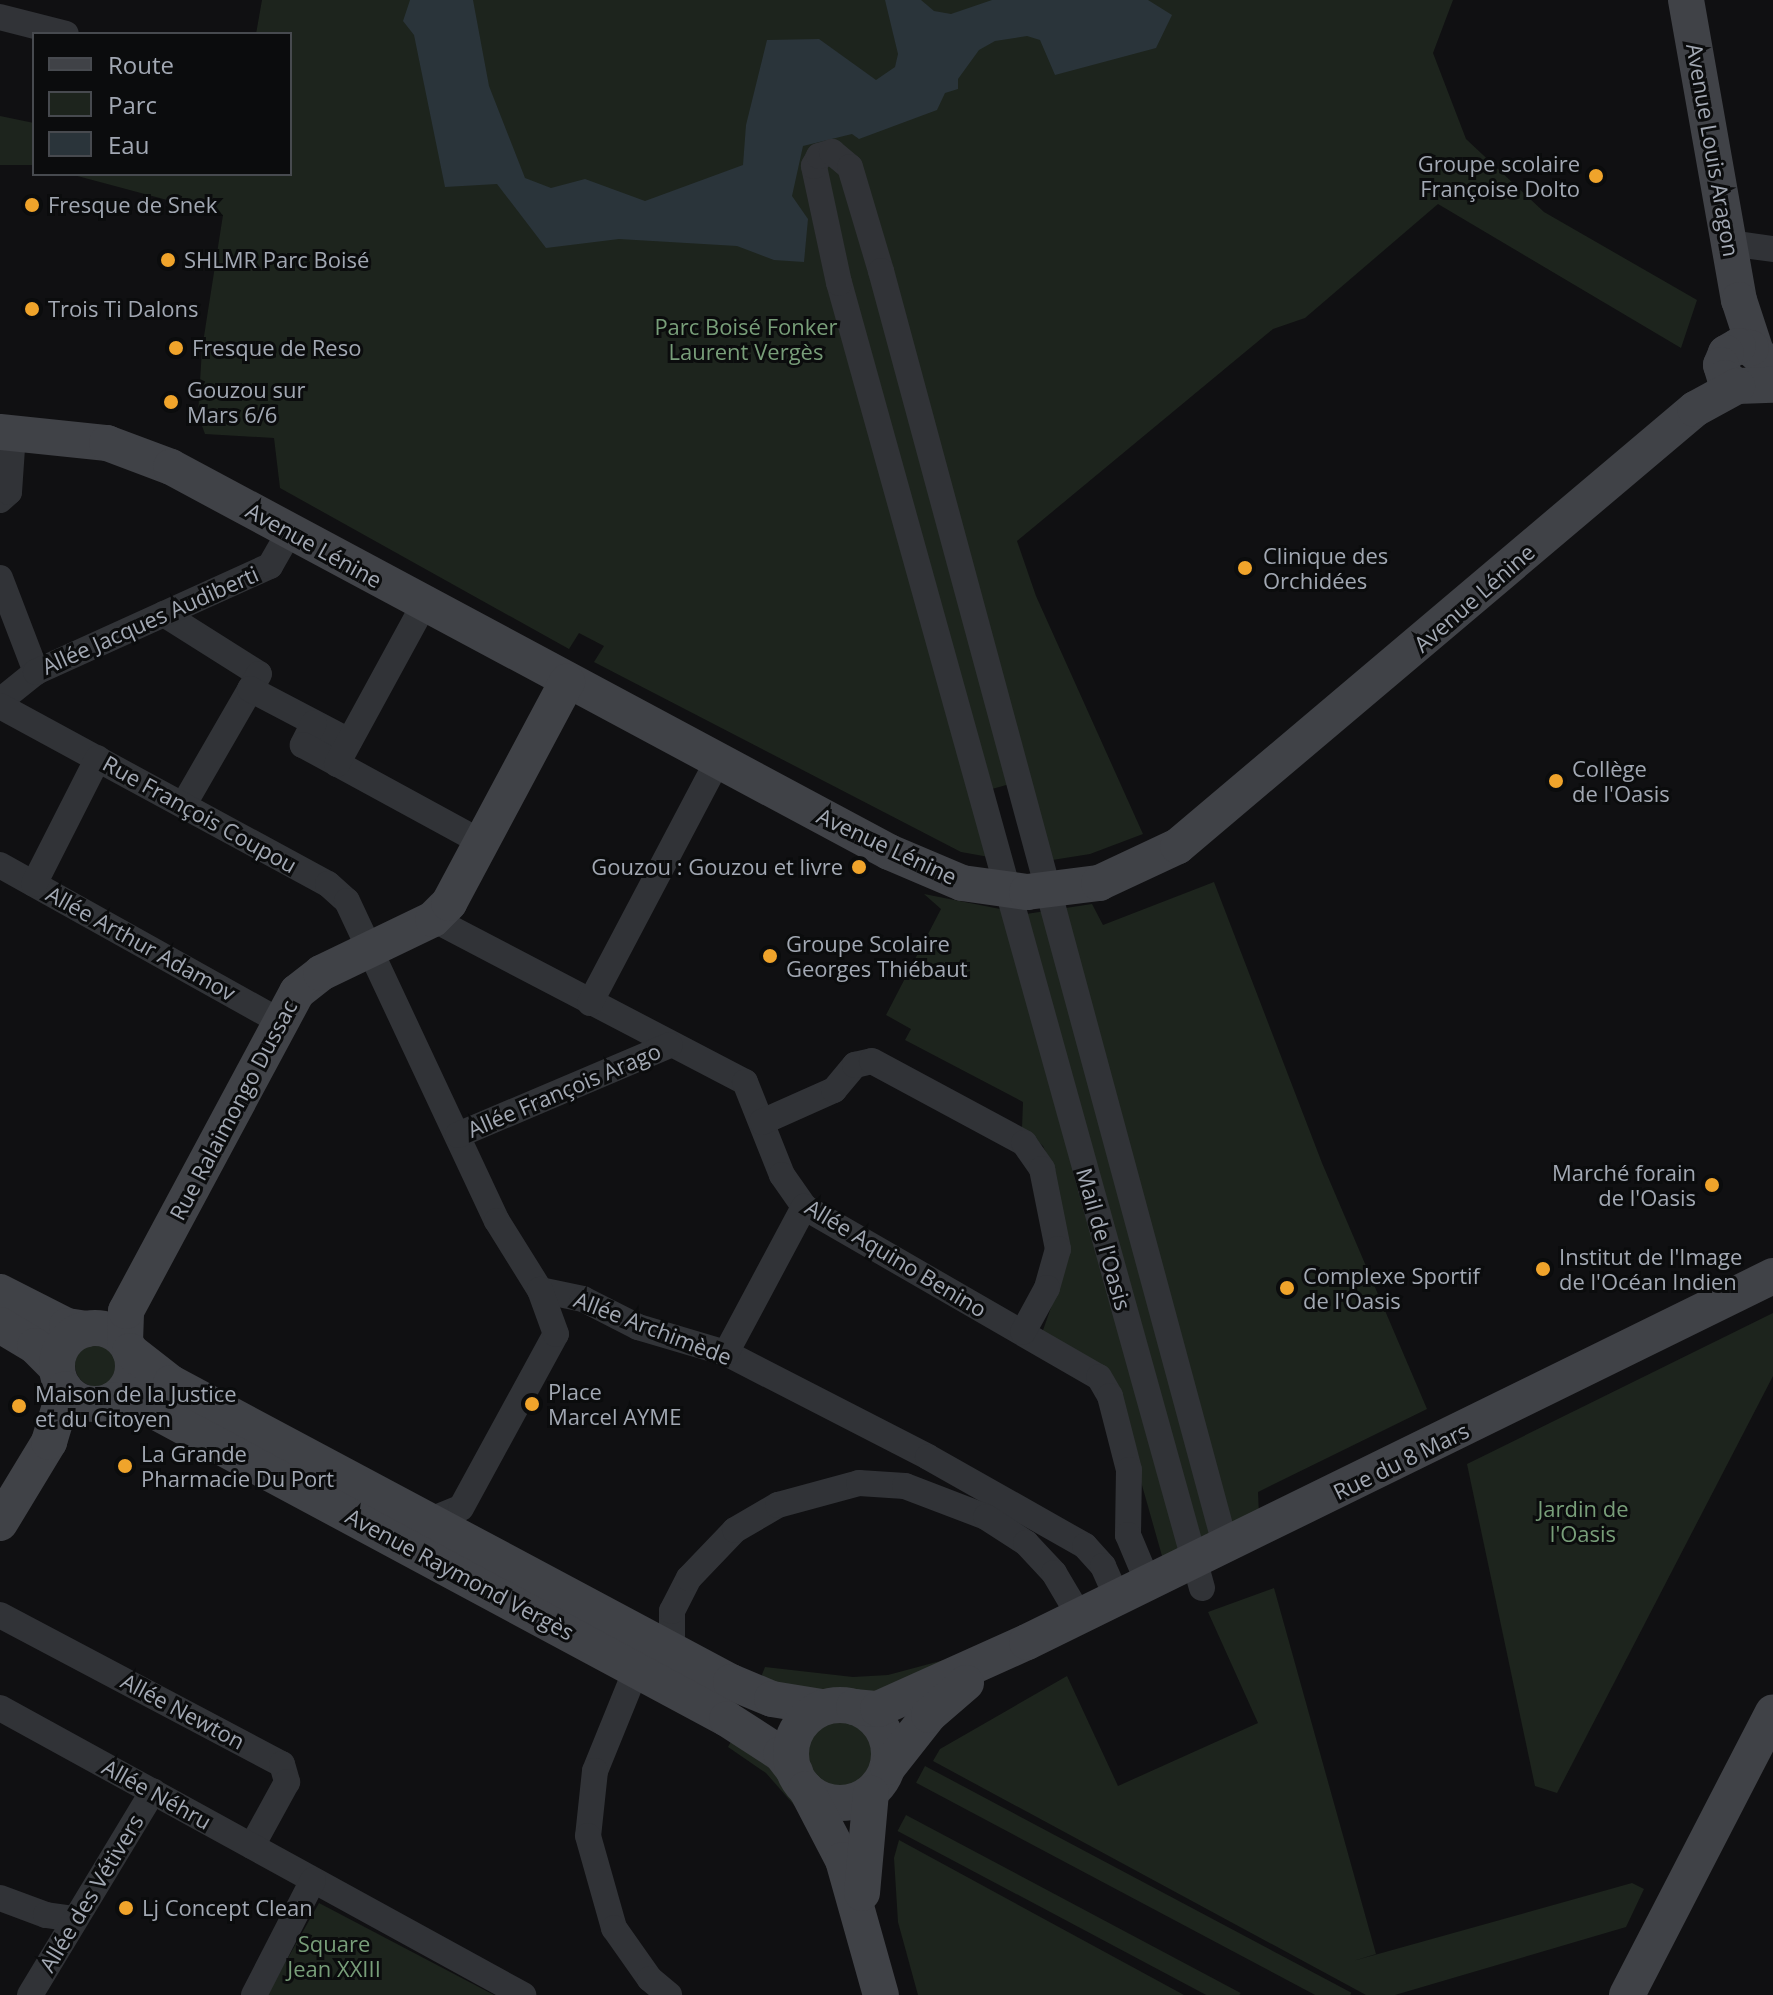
<!DOCTYPE html>
<meta charset="utf-8">
<style>
body{margin:0}
#map{position:relative;width:1773px;height:1995px;overflow:hidden;background:#101012;font-family:"Open Sans",sans-serif}
div>[style]{position:absolute}
[style*='--x']{left:calc(var(--x)*1px);top:calc(var(--y)*1px);width:calc(var(--w)*1px);rotate:calc(var(--a)*1deg)}
.green>*{inset:0;background:#1d241d;transform-origin:0 0}
.round{border-radius:50%}
.water>*{inset:0;background:#2a343a}
.street>*{height:26px;margin:-13px;padding:0 13px;transform-origin:13px;border-radius:13px;background:#313337}
.secondary>*{height:36px;margin:-18px;padding:0 18px;transform-origin:18px;border-radius:18px;background:#404247}
.secondary>.ring{margin:-18px;padding:0;box-sizing:content-box;background:none;border:36px solid #404247;border-radius:50%}
.dots>*{width:22px;height:22px;translate:-50% -50%;box-sizing:border-box;border:4px solid #0b0c0d;border-radius:50%}
span{translate:-50% -50%;white-space:nowrap;text-align:center;line-height:1.15;-webkit-text-stroke:6px #0b0c0d;paint-order:stroke}
.street-label{font-size:22px;color:#a2a8b3}
.poi-label{font-size:22px;color:#a2a8b3}
.right{translate:-100% -50%;text-align:right}
.left{translate:0 -50%;text-align:left}
.park-label{font-size:22px;color:#789e79}
.legend{position:absolute;left:32px;top:32px;width:260px;height:144px;box-sizing:border-box;background:#0b0c0d;border:2px solid #474a4f;margin:0;padding:10px 14px;list-style:none;font-size:24px;color:#a2a8b3}
.legend li{display:flex;align-items:center;gap:16px;height:40px}
.legend b{width:40px;border:2px solid #474a4f}
</style>
<div id="map">
<div class="green">
<div style="clip-path:polygon(262px 0,1453px 0,1433px 53px,1466px 139px,1544px 212px,1697px 300px,1681px 348px,1438px 204px,1305px 318px,1273px 329px,1017px 541px,1036px 596px,1143px 834px,1090px 854px,1046px 861px,1024px 780px,974px 794px,989px 857px,961px 852px,594px 662px,604px 646px,579px 633px,569px 649px,280px 488px,274px 438px,205px 434px,198px 415px,202px 349px,223px 215px,70px 174px,290px 174px,290px 34px,256px 34px)"></div>
<div style="clip-path:polygon(0 116px,34px 123px,34px 165px,0 165px)"></div>
<div style="clip-path:polygon(1214px 882px,1322px 1163px,1427px 1409px,1258px 1492px,1259px 1515px,1164px 1563px,1110px 1372px,1042px 1333px,1065px 1268px,1053px 1168px,1043px 1146px,1022px 1128px,1023px 1102px,905px 1040px,911px 1029px,886px 1015px,941px 909px,924px 894px,1026px 914px,1092px 904px,1103px 925px)"></div>
<div style="clip-path:polygon(1773px 1313px,1773px 1376px,1557px 1793px,1535px 1786px,1467px 1464px)"></div>
<div class="round" style="left:75px;top:1343px;width:44px;height:44px"></div>
<div style="clip-path:polygon(1274px 1588px,1376px 1954px,1353px 1961px,1632px 1883px,1644px 1889px,1626px 1927px,1395px 1995px,1366px 1995px,933px 1761px,940px 1749px,1067px 1676px,1118px 1786px,1258px 1723px,1208px 1612px)"></div>
<div style="clip-path:polygon(944px 1660px,948px 1671px,852px 1700px,759px 1682px,765px 1667px,853px 1677px,888px 1675px)"></div>
<div class="round" style="left:803px;top:1715px;width:76px;height:76px"></div>
<div style="clip-path:polygon(734px 1736px,791px 1788px,801px 1813px,766px 1773px,728px 1747px)"></div>
<div style="left:925px;top:1766px;width:483px;height:19px;rotate:28deg"></div>
<div style="left:906px;top:1815px;width:379px;height:18px;rotate:28deg"></div>
<div style="clip-path:polygon(899px 1840px,1184px 1995px,918px 1995px,898px 1922px,894px 1858px)"></div>
<div style="clip-path:polygon(319px 1903px,494px 1995px,267px 1995px)"></div>
</div>
<div class="water">
<div style="clip-path:polygon(410px 0,473px 0,489px 86px,525px 178px,551px 188px,585px 179px,645px 201px,743px 165px,746px 125px,767px 40px,819px 39px,876px 80px,895px 67px,898px 54px,885px 0,921px 0,934px 11px,951px 14px,992px 0,1148px 0,1172px 15px,1156px 48px,1055px 75px,1040px 40px,1027px 36px,995px 41px,979px 50px,958px 79px,958px 89px,945px 93px,937px 110px,859px 139px,852px 134px,803px 146px,792px 196px,808px 219px,804px 262px,774px 260px,737px 246px,619px 239px,546px 248px,497px 184px,445px 187px,414px 35px,403px 21px)"></div>
</div>
<div class="street">
<div style="--x:0;--y:17;--w:68;--a:14.4"></div>
<div style="--x:1729;--y:243;--w:44;--a:7.8"></div>
<div style="--x:0;--y:500;--w:12;--a:-42"></div>
<div style="--x:9;--y:492;--w:59;--a:-86.1"></div>
<div style="--x:0;--y:578;--w:101;--a:69"></div>
<div style="--x:164;--y:614;--w:112;--a:32.3"></div>
<div style="--x:259;--y:674;--w:150;--a:120"></div>
<div style="--x:250;--y:689;--w:112;--a:27.7"></div>
<div style="--x:0;--y:701;--w:46;--a:-38.9"></div>
<div style="--x:36;--y:672;--w:257;--a:-24.4"></div>
<div style="--x:270;--y:566;--w:40;--a:-60.3"></div>
<div style="--x:0;--y:706;--w:373;--a:28.5"></div>
<div style="--x:328;--y:884;--w:25;--a:42"></div>
<div style="--x:347;--y:901;--w:353;--a:64.9"></div>
<div style="--x:497;--y:1221;--w:81;--a:58.1"></div>
<div style="--x:540;--y:1290;--w:44;--a:11.8"></div>
<div style="--x:583;--y:1299;--w:62;--a:27"></div>
<div style="--x:638;--y:1327;--w:92;--a:16.5"></div>
<div style="--x:726;--y:1353;--w:227;--a:27.2"></div>
<div style="--x:928;--y:1457;--w:180;--a:29.5"></div>
<div style="--x:1085;--y:1546;--w:27;--a:48"></div>
<div style="--x:1103;--y:1566;--w:36;--a:66"></div>
<div style="--x:314;--y:723;--w:25;--a:117"></div>
<div style="--x:303;--y:745;--w:205;--a:28.6"></div>
<div style="--x:337;--y:764;--w:180;--a:-61.4"></div>
<div style="--x:0;--y:865;--w:322;--a:29.2"></div>
<div style="--x:34;--y:884;--w:141;--a:-63.1"></div>
<div style="--x:433;--y:919;--w:352;--a:27.6"></div>
<div style="--x:745;--y:1082;--w:100;--a:68.3"></div>
<div style="--x:782;--y:1175;--w:39;--a:55"></div>
<div style="--x:804;--y:1207;--w:340;--a:30"></div>
<div style="--x:1099;--y:1377;--w:22;--a:60"></div>
<div style="--x:1110;--y:1396;--w:76;--a:75.6"></div>
<div style="--x:1129;--y:1470;--w:65;--a:90.9"></div>
<div style="--x:1128;--y:1535;--w:54;--a:67.2"></div>
<div style="--x:590;--y:1003;--w:275;--a:-62.2"></div>
<div style="--x:762;--y:1122;--w:79;--a:-24"></div>
<div style="--x:834;--y:1090;--w:33;--a:-50"></div>
<div style="--x:855;--y:1065;--w:17;--a:-13"></div>
<div style="--x:872;--y:1061;--w:173;--a:28.3"></div>
<div style="--x:1024;--y:1143;--w:32;--a:55"></div>
<div style="--x:1042;--y:1169;--w:82;--a:78.7"></div>
<div style="--x:1058;--y:1249;--w:41;--a:105.8"></div>
<div style="--x:1047;--y:1288;--w:50;--a:118.6"></div>
<div style="--x:458;--y:1135;--w:230;--a:-23"></div>
<div style="--x:726;--y:1353;--w:166;--a:-61.9"></div>
<div style="--x:428;--y:1521;--w:35;--a:-22"></div>
<div style="--x:461;--y:1508;--w:198;--a:-61.4"></div>
<div style="--x:556;--y:1334;--w:47;--a:-110"></div>
<div style="--x:1202;--y:1588;--w:1355;--a:-105.54"></div>
<div style="--x:839;--y:283;--w:120;--a:-102.1"></div>
<div style="--x:814;--y:166;--w:11;--a:-63"></div>
<div style="--x:819;--y:156;--w:14;--a:-17"></div>
<div style="--x:832;--y:152;--w:23;--a:40"></div>
<div style="--x:850;--y:167;--w:109;--a:73.4"></div>
<div style="--x:881;--y:271;--w:1323;--a:74.88"></div>
<div style="--x:0;--y:1615;--w:319;--a:27.9"></div>
<div style="--x:282;--y:1764;--w:19;--a:74"></div>
<div style="--x:287;--y:1782;--w:73;--a:118.7"></div>
<div style="--x:672;--y:1651;--w:40;--a:-90"></div>
<div style="--x:672;--y:1611;--w:37;--a:-63"></div>
<div style="--x:689;--y:1578;--w:66;--a:-46.2"></div>
<div style="--x:735;--y:1530;--w:50;--a:-30.2"></div>
<div style="--x:778;--y:1505;--w:84;--a:-15.2"></div>
<div style="--x:859;--y:1483;--w:46;--a:3.7"></div>
<div style="--x:905;--y:1486;--w:87;--a:20.9"></div>
<div style="--x:986;--y:1517;--w:48;--a:33"></div>
<div style="--x:1026;--y:1543;--w:41;--a:47"></div>
<div style="--x:1054;--y:1573;--w:51;--a:59.4"></div>
<div style="--x:636;--y:1670;--w:109;--a:112.1"></div>
<div style="--x:595;--y:1771;--w:65;--a:96.1"></div>
<div style="--x:588;--y:1836;--w:96;--a:74.2"></div>
<div style="--x:614;--y:1928;--w:62;--a:54.8"></div>
<div style="--x:650;--y:1979;--w:25;--a:40"></div>
<div style="--x:0;--y:1708;--w:597;--a:28.76"></div>
<div style="--x:0;--y:1898;--w:49;--a:20.3"></div>
<div style="--x:46;--y:1915;--w:29;--a:8"></div>
<div style="--x:30;--y:1995;--w:238;--a:-58.9"></div>
<div style="--x:254;--y:1995;--w:129;--a:-62.8"></div>
</div>
<div class="secondary">
<div style="--x:1686;--y:0;--w:305;--a:80"></div>
<div style="--x:1739;--y:300;--w:55;--a:71.9"></div>
<div style="--x:1769;--y:365;--w:25;--a:-137"></div>
<div style="--x:1751;--y:348;--w:13;--a:-171"></div>
<div style="--x:1738;--y:346;--w:14;--a:150"></div>
<div style="--x:1726;--y:353;--w:13;--a:113"></div>
<div style="--x:1721;--y:365;--w:14;--a:73"></div>
<div style="--x:1725;--y:378;--w:14;--a:34"></div>
<div style="--x:1737;--y:386;--w:36;--a:-2"></div>
<div style="--x:0;--y:432;--w:108;--a:5.9"></div>
<div style="--x:107;--y:443;--w:68;--a:20.6"></div>
<div style="--x:171;--y:467;--w:815;--a:28.2"></div>
<div style="--x:889;--y:852;--w:79;--a:23"></div>
<div style="--x:962;--y:883;--w:66;--a:7.9"></div>
<div style="--x:1027;--y:892;--w:73;--a:-7.1"></div>
<div style="--x:1099;--y:883;--w:87;--a:-25.1"></div>
<div style="--x:1178;--y:846;--w:677;--a:-40.21"></div>
<div style="--x:1695;--y:409;--w:48;--a:-28.7"></div>
<div style="--x:0;--y:1292;--w:75;--a:26.9"></div>
<div style="--x:67;--y:1326;--w:20;--a:9"></div>
<div style="--x:0;--y:1325;--w:41;--a:31"></div>
<div style="--x:35;--y:1346;--w:31;--a:45"></div>
<div class="ring" style="left:57px;top:1328px;width:40px;height:40px"></div>
<div style="--x:125;--y:1342;--w:31;--a:-88"></div>
<div style="--x:126;--y:1311;--w:362;--a:-61.8"></div>
<div style="--x:297;--y:992;--w:31;--a:-38"></div>
<div style="--x:321;--y:973;--w:124;--a:-25.7"></div>
<div style="--x:433;--y:919;--w:23;--a:-45"></div>
<div style="--x:449;--y:903;--w:251;--a:-61.9"></div>
<div style="--x:130;--y:1351;--w:52;--a:38"></div>
<div style="--x:171;--y:1383;--w:635;--a:28.1"></div>
<div style="--x:731;--y:1682;--w:44;--a:22.5"></div>
<div style="--x:772;--y:1699;--w:50;--a:9.3"></div>
<div style="--x:112;--y:1400;--w:31;--a:9"></div>
<div style="--x:143;--y:1405;--w:663;--a:28.27"></div>
<div style="--x:727;--y:1719;--w:64;--a:32.9"></div>
<div style="--x:781;--y:1754;--w:23;--a:52"></div>
<div style="--x:0;--y:1523;--w:95;--a:-58.8"></div>
<div style="--x:49;--y:1442;--w:55;--a:-73.2"></div>
<div class="ring" style="left:791px;top:1705px;width:62px;height:62px"></div>
<div style="--x:854;--y:1707;--w:24;--a:5"></div>
<div style="--x:878;--y:1709;--w:163;--a:-24.2"></div>
<div style="--x:1027;--y:1642;--w:831;--a:-26.13"></div>
<div style="--x:888;--y:1767;--w:66;--a:-51.7"></div>
<div style="--x:929;--y:1715;--w:49;--a:-40.9"></div>
<div style="--x:806;--y:1789;--w:80;--a:62.5"></div>
<div style="--x:843;--y:1860;--w:140;--a:74.3"></div>
<div style="--x:862;--y:1893;--w:100;--a:-84.9"></div>
<div style="--x:1627;--y:1995;--w:318;--a:-62.7"></div>
</div>
<div class="dots">
<div style="left:1596px;top:176px;background:#f0a42b"></div>
<div style="left:32px;top:205px;background:#f0a42b"></div>
<div style="left:168px;top:260px;background:#f0a42b"></div>
<div style="left:32px;top:309px;background:#f0a42b"></div>
<div style="left:176px;top:348px;background:#f0a42b"></div>
<div style="left:171px;top:402px;background:#f0a42b"></div>
<div style="left:1245px;top:568px;background:#f0a42b"></div>
<div style="left:1556px;top:781px;background:#f0a42b"></div>
<div style="left:859px;top:867px;background:#f0a42b"></div>
<div style="left:770px;top:956px;background:#f0a42b"></div>
<div style="left:1712px;top:1185px;background:#f0a42b"></div>
<div style="left:1543px;top:1269px;background:#f0a42b"></div>
<div style="left:1287px;top:1288px;background:#f0a42b"></div>
<div style="left:532px;top:1404px;background:#f0a42b"></div>
<div style="left:19px;top:1406px;background:#f0a42b"></div>
<div style="left:125px;top:1466px;background:#f0a42b"></div>
<div style="left:126px;top:1908px;background:#f0a42b"></div>
</div>
<div class="street-label">
<span style="left:1713px;top:150px;rotate:80deg">Avenue Louis Aragon</span>
<span style="left:314px;top:545px;rotate:29deg">Avenue Lénine</span>
<span style="left:1474px;top:598px;rotate:-41deg">Avenue Lénine</span>
<span style="left:150px;top:620px;rotate:-24deg">Allée Jacques Audiberti</span>
<span style="left:200px;top:814px;rotate:29deg">Rue François Coupou</span>
<span style="left:887px;top:846px;rotate:25deg">Avenue Lénine</span>
<span style="left:141px;top:943px;rotate:29deg">Allée Arthur Adamov</span>
<span style="left:564px;top:1090px;rotate:-23deg">Allée François Arago</span>
<span style="left:233px;top:1110px;rotate:-62deg">Rue Ralaimongo Dussac</span>
<span style="left:1104px;top:1239px;rotate:74deg">Mail de l'Oasis</span>
<span style="left:896px;top:1258px;rotate:31deg">Allée Aquino Benino</span>
<span style="left:653px;top:1328px;rotate:21deg">Allée Archimède</span>
<span style="left:1401px;top:1461px;rotate:-26deg">Rue du 8 Mars</span>
<span style="left:460px;top:1574px;rotate:28deg">Avenue Raymond Vergès</span>
<span style="left:183px;top:1711px;rotate:28deg">Allée Newton</span>
<span style="left:157px;top:1794px;rotate:29deg">Allée Néhru</span>
<span style="left:91px;top:1893px;rotate:-59deg">Allée des Vétivers</span>
</div>
<div class="poi-label">
<span class="right" style="left:1580px;top:176px">Groupe scolaire<br>Françoise Dolto</span>
<span class="left" style="left:48px;top:205px">Fresque de Snek</span>
<span class="left" style="left:184px;top:260px">SHLMR Parc Boisé</span>
<span class="left" style="left:48px;top:309px">Trois Ti Dalons</span>
<span class="left" style="left:192px;top:348px">Fresque de Reso</span>
<span class="left" style="left:187px;top:402px">Gouzou sur<br>Mars 6/6</span>
<span class="left" style="left:1263px;top:568px">Clinique des<br>Orchidées</span>
<span class="left" style="left:1572px;top:781px">Collège<br>de l'Oasis</span>
<span class="right" style="left:843px;top:867px">Gouzou : Gouzou et livre</span>
<span class="left" style="left:786px;top:956px">Groupe Scolaire<br>Georges Thiébaut</span>
<span class="right" style="left:1696px;top:1185px">Marché forain<br>de l'Oasis</span>
<span class="left" style="left:1559px;top:1269px">Institut de l'Image<br>de l'Océan Indien</span>
<span class="left" style="left:1303px;top:1288px">Complexe Sportif<br>de l'Oasis</span>
<span class="left" style="left:548px;top:1404px">Place<br>Marcel AYME</span>
<span class="left" style="left:35px;top:1406px">Maison de la Justice<br>et du Citoyen</span>
<span class="left" style="left:141px;top:1466px">La Grande<br>Pharmacie Du Port</span>
<span class="left" style="left:142px;top:1908px">Lj Concept Clean</span>
</div>
<div class="park-label">
<span style="left:746px;top:339px">Parc Boisé Fonker<br>Laurent Vergès</span>
<span style="left:1583px;top:1521px">Jardin de<br>l'Oasis</span>
<span style="left:334px;top:1956px">Square<br>Jean XXIII</span>
</div>
<ul class="legend">
<li><b style="height:10px;background:#404247"></b>Route</li>
<li><b style="height:22px;background:#1d241d"></b>Parc</li>
<li><b style="height:22px;background:#2a343a"></b>Eau</li>
</ul>
</div>
